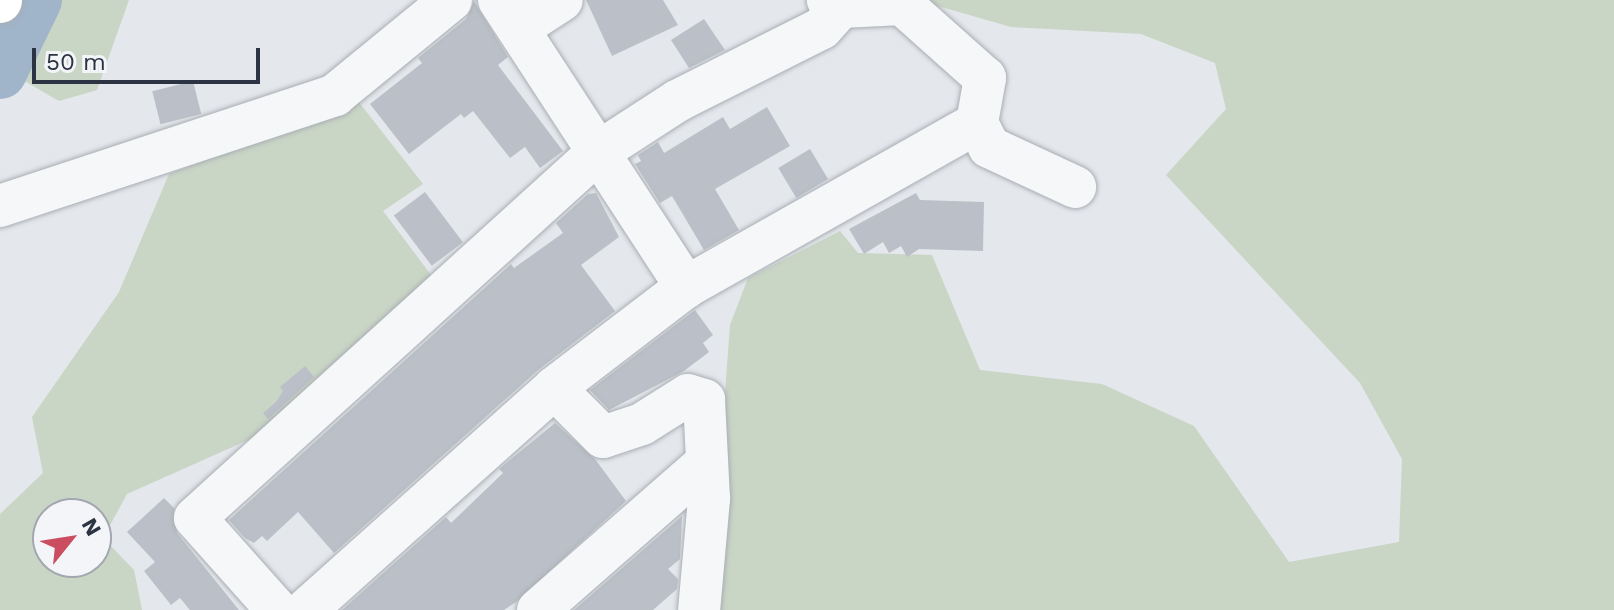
<!DOCTYPE html>
<style>
body{margin:0}
#map{position:relative;width:1614px;height:610px;overflow:hidden;background:#e4e7eb;font-family:"Work Sans",sans-serif}
div>[style]{position:absolute}
[style*='--x']{left:calc(var(--x)*1px);top:calc(var(--y)*1px);width:calc(var(--w)*1px);rotate:calc(var(--a)*1deg)}
.green>*{inset:0;background:#c9d5c5}
.river>*{height:54px;margin:-27px;padding:0 27px;transform-origin:27px;border-radius:27px;background:#a0b4ca}
.building>*{inset:0;background:#bbc0c8;transform-origin:0 0}
.roads{filter:drop-shadow(0 0 2px #a9aeb5) drop-shadow(0 0 2px #a9aeb5)}
.minor>*{height:42px;margin:-21px;padding:0 21px;transform-origin:21px;border-radius:21px;background:#f6f7f9}
.major>*{height:44px;margin:-22px;padding:0 22px;transform-origin:22px;border-radius:22px;background:#fff}
span{translate:-50% -50%;white-space:nowrap;text-align:center;line-height:1.15;-webkit-text-stroke:6px #f3f5f8;paint-order:stroke}
.north{position:absolute;left:32px;top:498px;width:80px;height:80px;box-sizing:border-box;background:#f3f5f8;border:2px solid #a3a8b0;border-radius:50%;rotate:60deg;font-size:22px;font-weight:700;line-height:32px;text-align:center;color:#2c3443}
.north::after{content:'';display:block;margin:auto;width:28px;height:36px;background:#cb4e60;clip-path:polygon(50% 0,100% 100%,50% 72%,0 100%)}
.scale{position:absolute;left:32px;top:48px;width:228px;height:36px;box-sizing:border-box;border:4px solid #2c3443;border-top:0;padding-left:10px;font-size:24px;line-height:28px;white-space:nowrap;color:#2c3443;-webkit-text-stroke:6px #f3f5f8;paint-order:stroke}
</style>
<div id="map">
<div class="green">
<div style="clip-path:polygon(39px 0,129px 0,97px 90px,59px 101px,21px 79px,21px 47px)"></div>
<div style="clip-path:polygon(917px 0,1614px 0,1614px 610px,709px 610px,730px 325px,748px 278px,840px 231px,858px 253px,932px 255px,980px 370px,1102px 384px,1194px 426px,1289px 562px,1399px 542px,1402px 459px,1360px 383px,1166px 175px,1226px 109px,1215px 63px,1141px 34px,1011px 27px)"></div>
<div style="clip-path:polygon(evenodd,358px 101px,423px 184px,383px 211px,434px 279px,266px 432px,127px 494px,103px 538px,134px 570px,142px 610px,0 610px,0 514px,43px 473px,32px 417px,119px 292px,169px 174px,358px 101px,48px 514px,96px 514px,96px 562px,48px 562px,48px 514px)"></div>
</div>
<div class="river">
<div style="--x:0;--y:72;--w:80;--a:-64.1"></div>
</div>
<div class="building">
<div style="clip-path:polygon(586px 0,663px 0,678px 25px,612px 56px)"></div>
<div style="clip-path:polygon(474px 1px,508px 57px,498px 65px,563px 151px,540px 168px,525px 147px,510px 158px,473px 111px,464px 118px,461px 114px,409px 154px,370px 104px,422px 63px,418px 58px,466px 19px)"></div>
<div style="clip-path:polygon(704px 19px,725px 50px,689px 68px,671px 40px)"></div>
<div style="left:193px;top:81px;width:34px;height:42px;rotate:76deg"></div>
<div style="clip-path:polygon(767px 107px,790px 146px,715px 189px,739px 230px,704px 250px,672px 196px,660px 203px,635px 164px,641px 161px,638px 155px,658px 142px,664px 153px,723px 117px,730px 129px)"></div>
<div style="left:810px;top:149px;width:35px;height:37px;rotate:59deg"></div>
<div style="left:425px;top:192px;width:63px;height:39px;rotate:53deg"></div>
<div style="clip-path:polygon(596px 193px,619px 237px,581px 265px,615px 311px,538px 370px,334px 553px,298px 512px,267px 541px,262px 536px,254px 543px,245px 538px,229px 520px,511px 264px,514px 268px,563px 233px,556px 223px,588px 194px)"></div>
<div style="clip-path:polygon(916px 193px,920px 200px,984px 202px,983px 251px,919px 249px,907px 257px,901px 246px,889px 253px,883px 242px,864px 254px,849px 229px)"></div>
<div style="clip-path:polygon(695px 310px,713px 335px,703px 343px,709px 352px,684px 371px,609px 410px,590px 390px)"></div>
<div style="clip-path:polygon(305px 366px,314px 377px,268px 419px,263px 413px,276px 402px,283px 391px,280px 387px)"></div>
<div style="clip-path:polygon(555px 423px,595px 459px,626px 501px,516px 602px,504px 610px,342px 610px,446px 517px,451px 523px,503px 473px,499px 469px)"></div>
<div style="clip-path:polygon(164px 498px,174px 508px,177px 533px,239px 610px,190px 610px,180px 598px,171px 605px,144px 571px,155px 562px,127px 532px)"></div>
<div style="clip-path:polygon(682px 516px,680px 559px,668px 569px,678px 579px,677px 589px,653px 610px,574px 610px)"></div>
</div>
<div class="roads">
<div class="minor">
<div style="--x:499;--y:0;--w:343;--a:56.9"></div>
<div style="--x:519;--y:28;--w:51;--a:-33.1"></div>
<div style="--x:977;--y:123;--w:27;--a:63"></div>
<div style="--x:989;--y:147;--w:95;--a:24.9"></div>
<div style="--x:0;--y:206;--w:353;--a:-18.3"></div>
<div style="--x:335;--y:95;--w:150;--a:-39.3"></div>
<div style="--x:554;--y:388;--w:69;--a:45"></div>
<div style="--x:603;--y:437;--w:41;--a:-18.4"></div>
<div style="--x:642;--y:424;--w:54;--a:-32.2"></div>
<div style="--x:688;--y:395;--w:17;--a:17"></div>
<div style="--x:704;--y:400;--w:99;--a:87.1"></div>
<div style="--x:709;--y:499;--w:111;--a:95.1"></div>
<div style="--x:277;--y:610;--w:123;--a:-131.7"></div>
<div style="--x:195;--y:518;--w:543;--a:-42.24"></div>
<div style="--x:597;--y:153;--w:95;--a:-33"></div>
<div style="--x:677;--y:101;--w:162;--a:-26.7"></div>
<div style="--x:822;--y:28;--w:28;--a:-48"></div>
<div style="--x:306;--y:610;--w:333;--a:-41.8"></div>
<div style="--x:554;--y:388;--w:166;--a:-37.4"></div>
<div style="--x:686;--y:287;--w:334;--a:-29.4"></div>
<div style="--x:977;--y:123;--w:46;--a:-79.9"></div>
<div style="--x:985;--y:78;--w:111;--a:-138.3"></div>
<div style="--x:902;--y:4;--w:61;--a:177.2"></div>
<div style="--x:841;--y:7;--w:15;--a:-152"></div>
<div style="--x:538;--y:610;--w:222;--a:-41.2"></div>
</div>
<div class="major">
<div style="--x:0;--y:1;--w:1;--a:-90"></div>
</div>
</div>
<div class="north">N</div>
<div class="scale">50 m</div>
</div>
